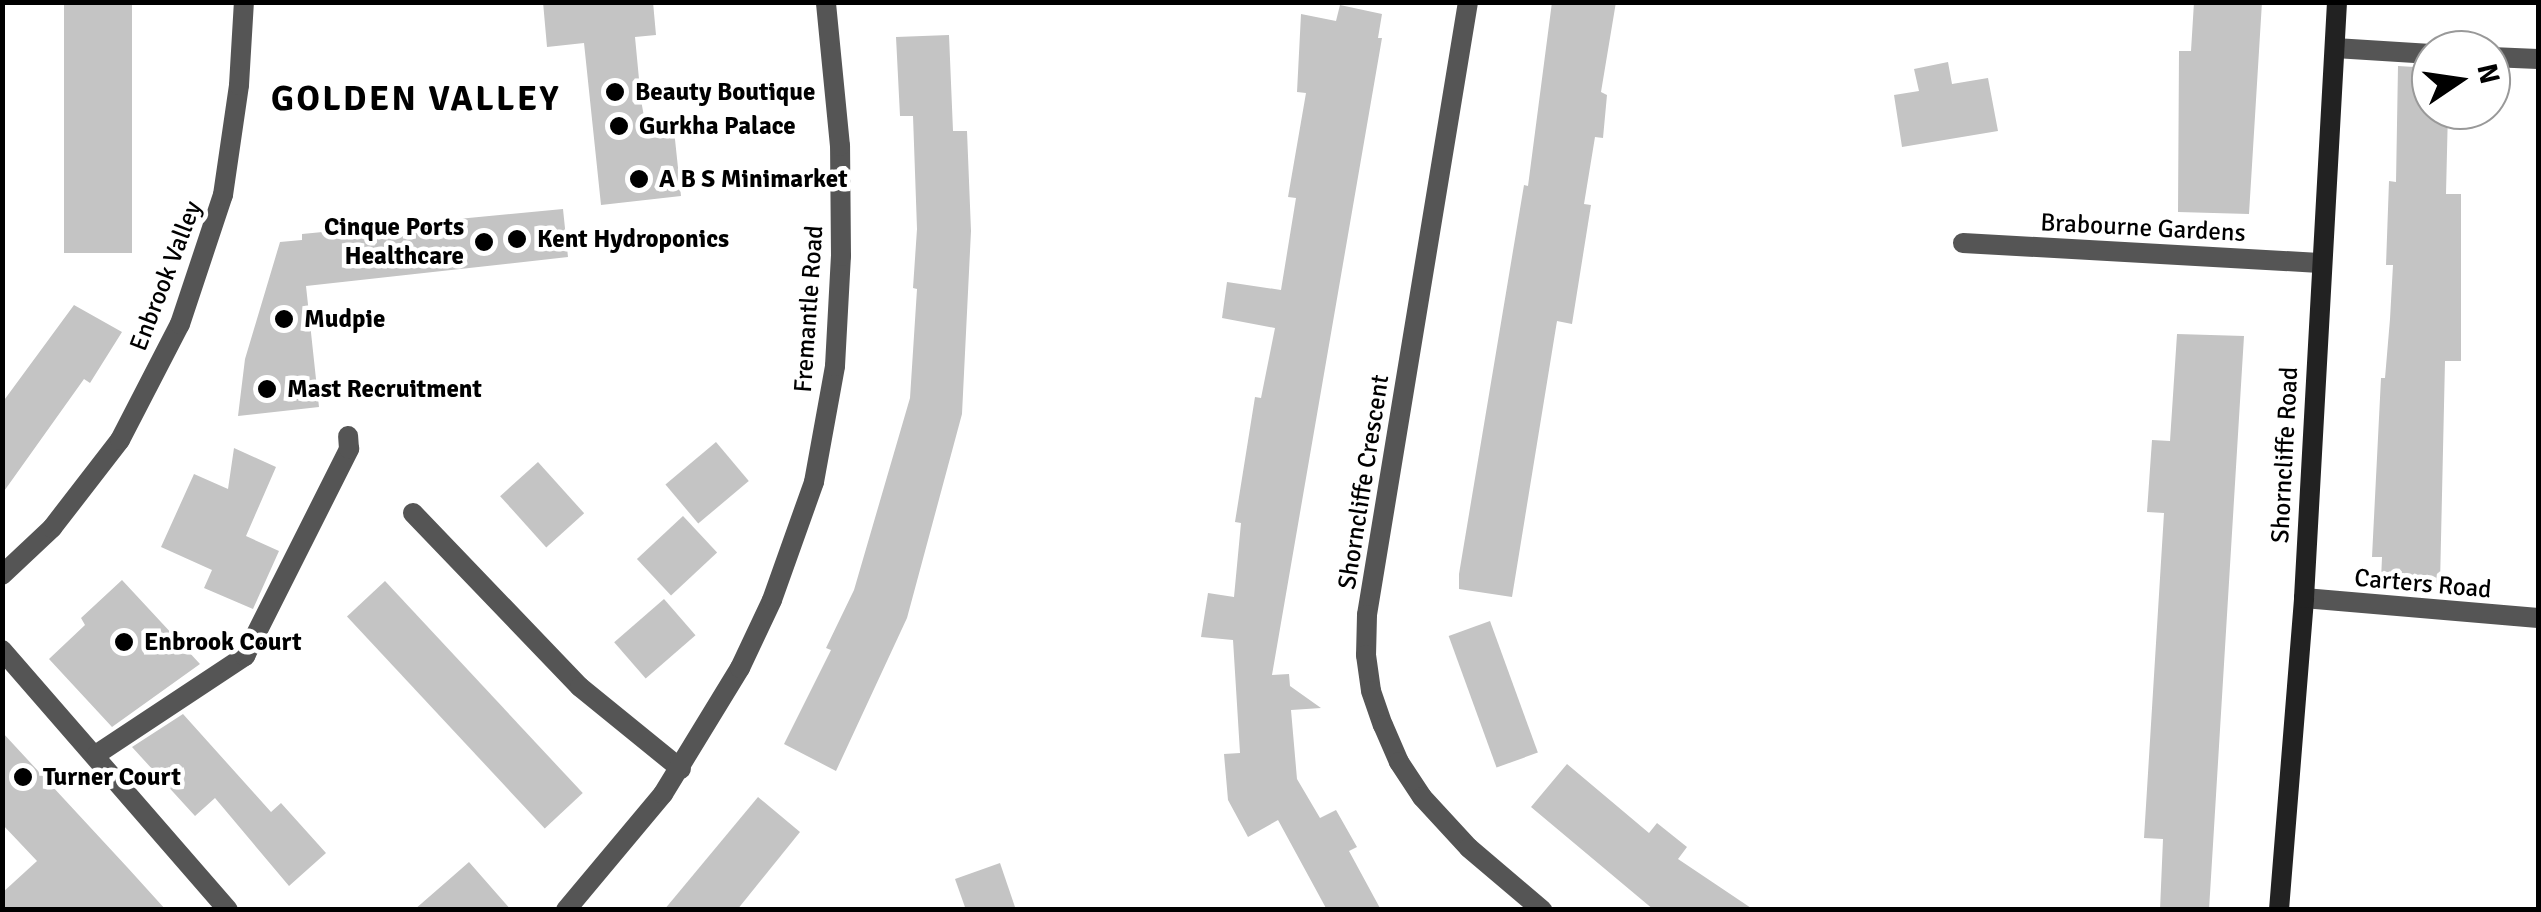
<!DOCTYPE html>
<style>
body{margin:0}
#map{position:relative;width:2541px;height:912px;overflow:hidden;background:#fff;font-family:Signika,sans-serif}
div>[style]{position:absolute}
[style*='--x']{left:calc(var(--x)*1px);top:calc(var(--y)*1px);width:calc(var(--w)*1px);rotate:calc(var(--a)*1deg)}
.building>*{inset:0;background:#c4c4c4;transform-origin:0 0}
.street>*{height:20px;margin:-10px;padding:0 10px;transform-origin:10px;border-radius:10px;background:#555}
.secondary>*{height:20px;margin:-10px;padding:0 10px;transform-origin:10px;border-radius:10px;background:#222}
.dots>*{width:28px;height:28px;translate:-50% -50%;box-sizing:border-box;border:5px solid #fff;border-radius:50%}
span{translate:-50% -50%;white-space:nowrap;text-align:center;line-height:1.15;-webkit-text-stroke:9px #fff;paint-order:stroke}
.poi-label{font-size:25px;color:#000;font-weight:700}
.left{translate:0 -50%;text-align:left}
.right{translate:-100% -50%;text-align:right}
.street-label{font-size:25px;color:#000}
.district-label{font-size:35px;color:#000;font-weight:700;letter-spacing:2.5px}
.frame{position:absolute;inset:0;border:5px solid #000;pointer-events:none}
.north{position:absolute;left:2411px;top:30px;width:100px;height:100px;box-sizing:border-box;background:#fff;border:2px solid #999;border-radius:50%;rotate:77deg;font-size:28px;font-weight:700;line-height:40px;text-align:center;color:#000}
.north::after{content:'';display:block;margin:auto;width:35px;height:45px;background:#000;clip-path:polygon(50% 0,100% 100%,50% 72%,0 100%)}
</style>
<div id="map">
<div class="building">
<div style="left:64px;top:2px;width:68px;height:251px"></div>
<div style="clip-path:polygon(543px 2px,653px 2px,656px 35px,635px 37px,641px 100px,647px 133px,674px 130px,681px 196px,601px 205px,584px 43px,547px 47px)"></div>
<div style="clip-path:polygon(1552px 2px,1616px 2px,1601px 92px,1607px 95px,1603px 138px,1595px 137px,1584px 204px,1591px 205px,1572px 324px,1557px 321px,1512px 597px,1459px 589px,1459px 574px,1524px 185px,1528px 186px)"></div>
<div style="clip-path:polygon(2194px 2px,2262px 2px,2249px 214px,2178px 212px,2179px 51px,2191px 51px)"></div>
<div style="clip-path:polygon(1340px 5px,1382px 14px,1378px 38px,1382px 38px,1272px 675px,1289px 674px,1290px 686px,1321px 708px,1291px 710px,1297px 779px,1320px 818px,1336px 810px,1357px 847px,1349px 851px,1381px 910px,1327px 910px,1278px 820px,1248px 837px,1228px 800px,1224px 754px,1240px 753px,1233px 640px,1201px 637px,1208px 593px,1234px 597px,1241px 523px,1235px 522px,1255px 397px,1261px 398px,1275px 328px,1222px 318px,1227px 282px,1281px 290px,1296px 198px,1288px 197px,1306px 93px,1297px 92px,1301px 14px,1336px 21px)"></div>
<div style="clip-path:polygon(949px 35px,953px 131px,967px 131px,971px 231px,962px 414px,907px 618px,836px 771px,784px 744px,831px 650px,826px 648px,854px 590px,910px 398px,917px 289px,913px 288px,917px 229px,913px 116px,900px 116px,896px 37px)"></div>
<div style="clip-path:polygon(1948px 62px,1952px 84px,1988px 78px,1998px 131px,1902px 147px,1894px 95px,1919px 91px,1914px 69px)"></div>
<div style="clip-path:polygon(2398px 66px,2431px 68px,2431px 110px,2448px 110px,2446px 194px,2461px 194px,2461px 361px,2445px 361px,2440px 584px,2381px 580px,2382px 557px,2372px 557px,2381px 378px,2385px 378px,2390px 319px,2393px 265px,2386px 265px,2389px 181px,2396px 182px)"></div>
<div style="clip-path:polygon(563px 209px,568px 257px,306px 286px,319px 407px,238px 416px,245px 359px,280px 242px,302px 240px,302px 234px)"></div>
<div style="clip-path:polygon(74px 305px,122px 332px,90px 383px,84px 379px,2px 494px,2px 403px)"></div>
<div style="clip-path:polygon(2177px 334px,2244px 336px,2209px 910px,2160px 910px,2163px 839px,2144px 838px,2164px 513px,2147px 512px,2152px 440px,2170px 441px)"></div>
<div style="left:716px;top:442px;width:51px;height:66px;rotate:50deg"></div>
<div style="clip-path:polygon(234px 448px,276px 467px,246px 536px,279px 551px,253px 609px,204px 588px,212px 570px,161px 547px,194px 474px,228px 489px)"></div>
<div style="left:538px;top:462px;width:69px;height:51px;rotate:48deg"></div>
<div style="left:683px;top:516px;width:50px;height:63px;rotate:47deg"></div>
<div style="clip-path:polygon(122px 580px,200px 664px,112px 727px,49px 659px,85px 625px,81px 618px)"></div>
<div style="left:385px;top:581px;width:290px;height:52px;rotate:47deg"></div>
<div style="left:664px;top:599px;width:48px;height:66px;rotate:49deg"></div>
<div style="left:1490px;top:621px;width:140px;height:44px;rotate:70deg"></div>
<div style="clip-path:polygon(183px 714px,271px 812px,281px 803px,326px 853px,289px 886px,215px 798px,195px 816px,132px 747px)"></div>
<div style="clip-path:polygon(2px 732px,127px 867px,166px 910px,2px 910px,2px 893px,37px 861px,2px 824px)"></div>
<div style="clip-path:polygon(1567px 764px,1649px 833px,1657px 823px,1687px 847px,1678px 859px,1754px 910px,1654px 910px,1531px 807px)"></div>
<div style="clip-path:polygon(758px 797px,800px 832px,737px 910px,664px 910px)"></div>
<div style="clip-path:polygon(469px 862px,511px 910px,414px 910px,445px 883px)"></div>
<div style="clip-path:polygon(1000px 863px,1016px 910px,966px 910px,955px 879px)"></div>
</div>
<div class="street">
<div style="--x:1468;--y:2;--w:621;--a:99.36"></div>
<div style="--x:1367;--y:615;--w:40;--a:91.4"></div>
<div style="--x:1366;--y:655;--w:36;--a:82"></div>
<div style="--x:1371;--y:691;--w:36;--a:71"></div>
<div style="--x:1383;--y:725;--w:40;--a:66.6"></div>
<div style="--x:1399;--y:762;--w:42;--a:56.7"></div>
<div style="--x:1422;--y:797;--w:69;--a:47.3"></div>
<div style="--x:1469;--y:848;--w:96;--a:40.3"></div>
<div style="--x:2335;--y:48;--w:96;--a:3.6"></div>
<div style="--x:2491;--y:57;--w:47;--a:2.4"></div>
<div style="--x:1963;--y:243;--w:357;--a:3.2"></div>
<div style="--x:413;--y:513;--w:241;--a:46.2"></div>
<div style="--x:580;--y:687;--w:130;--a:39.1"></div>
<div style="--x:2;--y:575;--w:69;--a:-43.2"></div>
<div style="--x:52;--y:528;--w:111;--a:-52.3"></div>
<div style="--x:120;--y:440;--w:131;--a:-62.7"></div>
<div style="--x:180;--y:324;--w:136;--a:-71.6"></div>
<div style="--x:223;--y:195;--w:111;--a:-81.7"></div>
<div style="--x:239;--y:85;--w:83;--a:-86.6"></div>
<div style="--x:2304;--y:598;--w:235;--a:4.9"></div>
<div style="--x:2;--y:650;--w:344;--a:49"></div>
<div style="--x:97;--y:754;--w:178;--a:-33.5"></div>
<div style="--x:245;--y:656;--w:232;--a:-63.3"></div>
<div style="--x:349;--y:449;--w:13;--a:-94"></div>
<div style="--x:566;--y:910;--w:151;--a:-50.1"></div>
<div style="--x:663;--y:794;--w:148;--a:-58.6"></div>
<div style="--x:740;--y:668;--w:75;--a:-64.8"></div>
<div style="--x:772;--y:600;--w:125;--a:-70.4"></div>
<div style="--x:814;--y:482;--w:118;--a:-79.7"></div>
<div style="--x:835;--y:366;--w:110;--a:-86.9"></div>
<div style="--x:841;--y:256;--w:110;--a:-90.5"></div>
<div style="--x:840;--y:146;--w:145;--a:-95.6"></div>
</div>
<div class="secondary">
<div style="--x:2279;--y:910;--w:313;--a:-85.4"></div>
<div style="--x:2304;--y:598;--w:597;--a:-86.83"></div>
</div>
<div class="dots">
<div style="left:615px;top:92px;background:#000"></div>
<div style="left:619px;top:126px;background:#000"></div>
<div style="left:639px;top:179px;background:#000"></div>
<div style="left:517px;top:239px;background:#000"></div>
<div style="left:484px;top:242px;background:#000"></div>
<div style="left:284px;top:319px;background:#000"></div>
<div style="left:267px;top:389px;background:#000"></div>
<div style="left:124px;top:642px;background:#000"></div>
<div style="left:23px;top:777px;background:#000"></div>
</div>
<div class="poi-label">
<span class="left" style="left:635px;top:92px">Beauty Boutique</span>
<span class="left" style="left:639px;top:126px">Gurkha Palace</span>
<span class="left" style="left:659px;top:179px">A B S Minimarket</span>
<span class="right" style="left:464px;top:242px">Cinque Ports<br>Healthcare</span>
<span class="left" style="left:537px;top:239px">Kent Hydroponics</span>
<span class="left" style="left:304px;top:319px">Mudpie</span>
<span class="left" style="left:287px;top:389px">Mast Recruitment</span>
<span class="left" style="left:144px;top:642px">Enbrook Court</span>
<span class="left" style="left:43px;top:777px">Turner Court</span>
</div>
<div class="street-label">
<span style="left:2143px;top:228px;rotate:3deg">Brabourne Gardens</span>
<span style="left:166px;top:276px;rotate:-69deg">Enbrook Valley</span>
<span style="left:809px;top:309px;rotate:-86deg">Fremantle Road</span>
<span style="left:2285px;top:455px;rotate:-87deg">Shorncliffe Road</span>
<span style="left:1364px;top:482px;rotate:-81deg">Shorncliffe Crescent</span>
<span style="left:2423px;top:584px;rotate:5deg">Carters Road</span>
</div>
<div class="district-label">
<span style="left:416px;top:99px">GOLDEN VALLEY</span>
</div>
<div class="frame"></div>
<div class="north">N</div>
</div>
